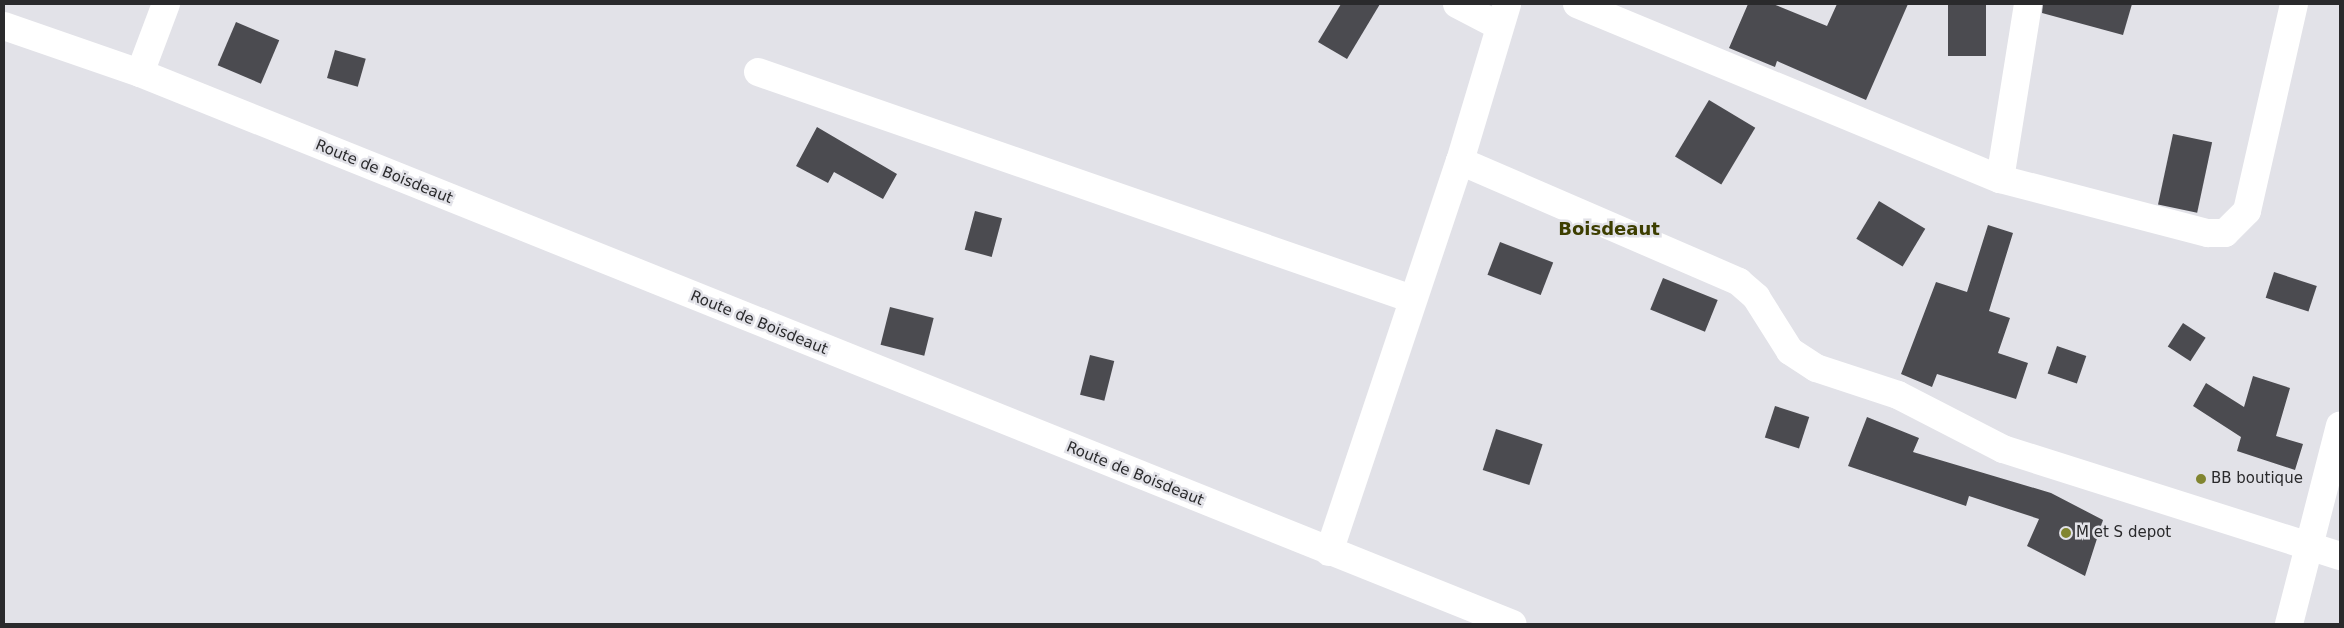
<!DOCTYPE html>
<style>
body{margin:0}
#map{position:relative;width:2344px;height:628px;overflow:hidden;background:#e2e2e8;font-family:"DejaVu Sans",sans-serif}
div>[style]{position:absolute}
[style*='--x']{left:calc(var(--x)*1px);top:calc(var(--y)*1px);width:calc(var(--w)*1px);rotate:calc(var(--a)*1deg)}
.building>*{inset:0;background:#4b4b50;transform-origin:0 0}
.minor>*{height:28px;margin:-14px;padding:0 14px;transform-origin:14px;border-radius:14px;background:#fff}
.dots>*{width:14px;height:14px;translate:-50% -50%;box-sizing:border-box;border:2px solid #e2e2e8;border-radius:50%}
span{translate:-50% -50%;white-space:nowrap;text-align:center;line-height:1.15;-webkit-text-stroke:5px #e2e2e8;paint-order:stroke}
.street-label{font-size:15px;color:#2a2a2c}
.poi-label{font-size:15px;color:#2a2a2c}
.left{translate:0 -50%;text-align:left}
.quarter-label{font-size:18px;color:#3d3e00;font-weight:700}
.frame{position:absolute;inset:0;border:5px solid #2a2a2c;pointer-events:none}
</style>
<div id="map">
<div class="building">
<div style="clip-path:polygon(1341px 4px,1380px 4px,1347px 59px,1318px 42px)"></div>
<div style="clip-path:polygon(1748px 4px,1773px 4px,1827px 26px,1837px 4px,1908px 4px,1866px 100px,1777px 61px,1775px 67px,1729px 48px)"></div>
<div style="left:1948px;top:4px;width:38px;height:52px"></div>
<div style="clip-path:polygon(2043px 4px,2132px 4px,2123px 35px,2042px 13px)"></div>
<div style="left:236px;top:22px;width:47px;height:47px;rotate:23deg"></div>
<div style="left:335px;top:50px;width:32px;height:29px;rotate:16deg"></div>
<div style="left:1709px;top:100px;width:54px;height:66px;rotate:31deg"></div>
<div style="clip-path:polygon(817px 127px,897px 174px,883px 199px,834px 172px,828px 183px,796px 166px)"></div>
<div style="left:2173px;top:134px;width:40px;height:72px;rotate:12deg"></div>
<div style="left:1879px;top:201px;width:54px;height:44px;rotate:31deg"></div>
<div style="left:975px;top:211px;width:28px;height:40px;rotate:15deg"></div>
<div style="clip-path:polygon(1988px 225px,2013px 233px,1989px 311px,2010px 318px,1998px 353px,2028px 363px,2016px 399px,1937px 374px,1932px 387px,1901px 374px,1936px 282px,1967px 292px)"></div>
<div style="left:1500px;top:242px;width:57px;height:35px;rotate:21deg"></div>
<div style="left:2274px;top:272px;width:45px;height:27px;rotate:18deg"></div>
<div style="left:1663px;top:278px;width:59px;height:34px;rotate:22deg"></div>
<div style="left:890px;top:307px;width:45px;height:39px;rotate:14deg"></div>
<div style="left:2183px;top:323px;width:27px;height:28px;rotate:33deg"></div>
<div style="left:2057px;top:346px;width:31px;height:29px;rotate:19deg"></div>
<div style="left:1090px;top:355px;width:25px;height:41px;rotate:14deg"></div>
<div style="clip-path:polygon(2253px 376px,2290px 388px,2276px 436px,2303px 444px,2295px 470px,2237px 451px,2241px 437px,2193px 406px,2206px 383px,2244px 407px)"></div>
<div style="left:1775px;top:406px;width:36px;height:33px;rotate:18deg"></div>
<div style="clip-path:polygon(1867px 417px,1919px 438px,1913px 452px,2051px 493px,2103px 520px,2085px 576px,2027px 546px,2039px 519px,1969px 496px,1966px 506px,1848px 466px)"></div>
<div style="left:1496px;top:429px;width:49px;height:43px;rotate:18deg"></div>
</div>
<div class="minor">
<div style="--x:1457;--y:4;--w:45;--a:27.7"></div>
<div style="--x:1577;--y:4;--w:458;--a:22.5"></div>
<div style="--x:2000;--y:179;--w:215;--a:14.6"></div>
<div style="--x:2208;--y:233;--w:17;--a:0"></div>
<div style="--x:2225;--y:233;--w:31;--a:-45"></div>
<div style="--x:2247;--y:211;--w:212;--a:-77.2"></div>
<div style="--x:4;--y:26;--w:144;--a:19.1"></div>
<div style="--x:140;--y:73;--w:1479;--a:21.87"></div>
<div style="--x:758;--y:72;--w:692;--a:19.14"></div>
<div style="--x:140;--y:73;--w:74;--a:-69.4"></div>
<div style="--x:1460;--y:161;--w:304;--a:23.4"></div>
<div style="--x:1739;--y:282;--w:23;--a:41"></div>
<div style="--x:1756;--y:297;--w:64;--a:57.8"></div>
<div style="--x:1790;--y:351;--w:31;--a:33"></div>
<div style="--x:1816;--y:368;--w:86;--a:18.2"></div>
<div style="--x:1898;--y:395;--w:118;--a:27.2"></div>
<div style="--x:2003;--y:449;--w:354;--a:17.6"></div>
<div style="--x:2000;--y:179;--w:177;--a:-80.9"></div>
<div style="--x:1329;--y:552;--w:412;--a:-71.5"></div>
<div style="--x:1460;--y:161;--w:164;--a:-73.3"></div>
<div style="--x:2289;--y:624;--w:205;--a:-75.6"></div>
</div>
<div class="dots">
<div style="left:2201px;top:479px;background:#818530"></div>
<div style="left:2066px;top:533px;background:#818530"></div>
</div>
<div class="street-label">
<span style="left:384px;top:172px;rotate:22deg">Route de Boisdeaut</span>
<span style="left:759px;top:323px;rotate:22deg">Route de Boisdeaut</span>
<span style="left:1135px;top:474px;rotate:22deg">Route de Boisdeaut</span>
</div>
<div class="poi-label">
<span class="left" style="left:2211px;top:479px">BB boutique</span>
<span class="left" style="left:2076px;top:533px">M et S depot</span>
</div>
<div class="quarter-label">
<span style="left:1609px;top:229px">Boisdeaut</span>
</div>
<div class="frame"></div>
</div>
